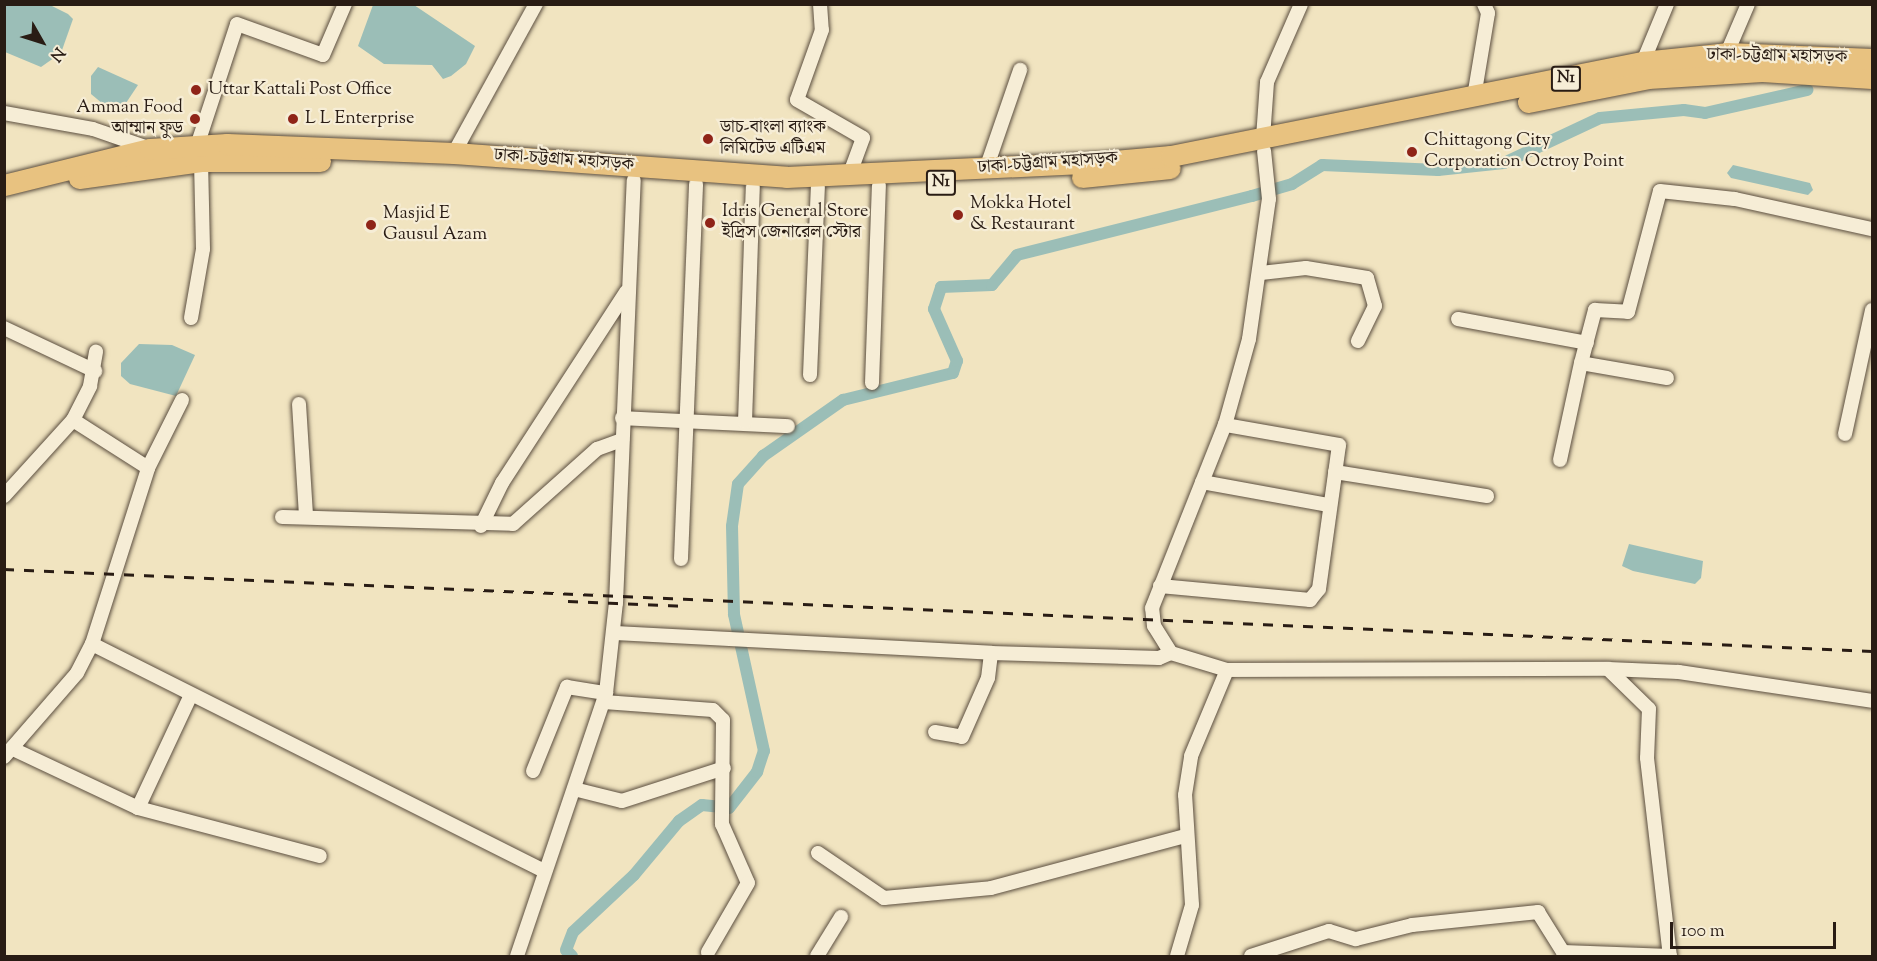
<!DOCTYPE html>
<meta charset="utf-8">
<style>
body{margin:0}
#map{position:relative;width:1877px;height:961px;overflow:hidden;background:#f1e4c0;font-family:"Sorts Mill Goudy","Noto Serif Bengali",serif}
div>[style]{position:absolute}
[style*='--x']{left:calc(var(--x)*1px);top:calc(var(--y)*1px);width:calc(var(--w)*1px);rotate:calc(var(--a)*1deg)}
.water>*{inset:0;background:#9bbeb7}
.canal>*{height:12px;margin:-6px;padding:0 6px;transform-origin:6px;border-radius:6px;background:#9bbeb7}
.roads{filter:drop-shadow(0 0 2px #5b4e3f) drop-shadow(0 0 2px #5b4e3f)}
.minor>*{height:14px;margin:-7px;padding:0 7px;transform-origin:7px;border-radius:7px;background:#f6edd6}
.highway>*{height:21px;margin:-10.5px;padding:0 10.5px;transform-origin:10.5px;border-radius:10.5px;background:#e8c280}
.rail>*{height:3px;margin-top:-1.5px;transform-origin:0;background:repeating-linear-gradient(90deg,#291c14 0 10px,transparent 0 20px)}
.dots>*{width:16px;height:16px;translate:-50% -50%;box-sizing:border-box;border:3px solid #f6edd6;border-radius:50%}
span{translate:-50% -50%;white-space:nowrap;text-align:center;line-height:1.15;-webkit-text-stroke:4.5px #f6edd6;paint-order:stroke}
.shield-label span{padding:2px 4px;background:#f6edd6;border:2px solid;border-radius:4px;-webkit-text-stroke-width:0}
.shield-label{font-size:16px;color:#291c14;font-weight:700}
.street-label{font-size:18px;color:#291c14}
.poi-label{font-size:18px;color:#291c14}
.left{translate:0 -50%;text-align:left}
.right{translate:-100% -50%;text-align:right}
.frame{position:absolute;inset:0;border:6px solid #291c14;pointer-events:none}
.north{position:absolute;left:12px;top:12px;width:60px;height:60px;-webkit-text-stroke:4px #f6edd6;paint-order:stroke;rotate:129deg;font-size:16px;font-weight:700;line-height:24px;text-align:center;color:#291c14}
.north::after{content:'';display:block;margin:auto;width:21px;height:27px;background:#291c14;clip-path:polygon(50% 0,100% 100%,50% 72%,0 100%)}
.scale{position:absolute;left:1670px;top:922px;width:166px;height:27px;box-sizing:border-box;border:3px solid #291c14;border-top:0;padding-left:8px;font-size:18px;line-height:21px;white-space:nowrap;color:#291c14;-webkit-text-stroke:4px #f6edd6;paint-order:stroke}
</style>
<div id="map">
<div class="water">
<div style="clip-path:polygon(5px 4px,50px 5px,68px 14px,73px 19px,61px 53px,41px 67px,5px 52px)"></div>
<div style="clip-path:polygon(414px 5px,475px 46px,466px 64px,451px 76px,443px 79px,432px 65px,384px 64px,358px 46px,373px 5px)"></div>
<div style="clip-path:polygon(98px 67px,138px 85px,122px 109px,109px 109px,91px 94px,91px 76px)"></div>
<div style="clip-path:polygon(1733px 165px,1810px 183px,1813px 190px,1808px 195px,1731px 178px,1727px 173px)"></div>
<div style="clip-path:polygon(139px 344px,172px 345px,195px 355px,176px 396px,130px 384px,121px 376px,121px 363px)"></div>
<div style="clip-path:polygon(1629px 544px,1703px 561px,1701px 578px,1695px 584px,1633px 571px,1622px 566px)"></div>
</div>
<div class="canal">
<div style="--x:572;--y:956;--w:8;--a:-135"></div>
<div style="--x:566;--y:950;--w:19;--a:-69"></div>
<div style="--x:573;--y:932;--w:83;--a:-43.1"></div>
<div style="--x:634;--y:875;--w:70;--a:-50.2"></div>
<div style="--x:679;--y:821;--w:28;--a:-35"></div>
<div style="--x:702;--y:805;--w:27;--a:6"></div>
<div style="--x:729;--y:808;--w:46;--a:-52.1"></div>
<div style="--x:757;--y:772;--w:22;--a:-72"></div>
<div style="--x:764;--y:751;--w:140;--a:-102.4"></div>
<div style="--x:734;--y:614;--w:88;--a:-91.3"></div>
<div style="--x:732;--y:526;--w:42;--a:-81.9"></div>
<div style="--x:738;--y:484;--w:38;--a:-48"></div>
<div style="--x:763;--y:456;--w:98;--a:-35"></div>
<div style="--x:843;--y:400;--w:113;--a:-13.8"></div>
<div style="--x:953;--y:373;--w:13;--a:-72"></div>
<div style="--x:957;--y:361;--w:57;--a:-113.9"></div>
<div style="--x:934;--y:309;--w:23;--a:-72"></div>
<div style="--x:941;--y:287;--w:51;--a:-2.2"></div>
<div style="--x:992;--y:285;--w:39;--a:-50"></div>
<div style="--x:1017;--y:255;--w:242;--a:-14.1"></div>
<div style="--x:1252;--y:196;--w:42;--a:-16.7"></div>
<div style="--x:1292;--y:184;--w:36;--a:-32"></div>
<div style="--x:1322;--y:165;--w:116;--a:2.5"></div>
<div style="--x:1438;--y:170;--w:66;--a:-6.1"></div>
<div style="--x:1504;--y:163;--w:106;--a:-25.1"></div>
<div style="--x:1600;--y:118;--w:84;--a:-5.4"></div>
<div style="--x:1684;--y:110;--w:21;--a:8"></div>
<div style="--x:1705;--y:113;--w:105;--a:-12.7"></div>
</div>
<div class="roads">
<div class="minor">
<div style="--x:820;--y:4;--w:26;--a:86"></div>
<div style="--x:822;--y:30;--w:74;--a:109.7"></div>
<div style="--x:797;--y:100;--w:76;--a:29.9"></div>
<div style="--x:863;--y:138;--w:40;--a:110.2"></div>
<div style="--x:1727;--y:53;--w:53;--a:-66.8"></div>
<div style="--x:1643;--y:62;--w:63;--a:-67.5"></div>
<div style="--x:1474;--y:97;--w:85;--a:-80.5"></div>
<div style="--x:1488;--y:13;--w:10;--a:-114"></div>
<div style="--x:4;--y:113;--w:90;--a:10.2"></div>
<div style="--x:93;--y:129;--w:58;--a:19.1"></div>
<div style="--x:1263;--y:138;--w:56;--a:-85.9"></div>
<div style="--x:1267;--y:82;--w:85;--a:-66.4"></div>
<div style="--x:197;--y:146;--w:128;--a:-71.8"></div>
<div style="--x:237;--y:24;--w:91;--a:19.8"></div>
<div style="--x:323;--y:55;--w:56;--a:-66.7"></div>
<div style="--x:454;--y:153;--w:170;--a:-61.2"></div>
<div style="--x:986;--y:169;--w:105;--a:-71"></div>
<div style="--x:1261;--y:273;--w:45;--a:-6.3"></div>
<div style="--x:1306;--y:268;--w:62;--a:9.3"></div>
<div style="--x:1367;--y:278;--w:29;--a:74"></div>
<div style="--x:1375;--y:306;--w:39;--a:116"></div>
<div style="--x:191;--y:318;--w:70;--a:-80.1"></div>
<div style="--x:203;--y:249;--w:88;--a:-91.3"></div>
<div style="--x:1458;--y:319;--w:131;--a:10.5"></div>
<div style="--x:4;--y:328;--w:101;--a:25.3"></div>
<div style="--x:810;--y:375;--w:188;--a:-87.6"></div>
<div style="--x:1667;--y:378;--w:87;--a:-170.1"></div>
<div style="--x:1581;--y:363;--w:55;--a:-75.2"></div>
<div style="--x:1595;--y:310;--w:33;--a:3"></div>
<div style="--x:1628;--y:312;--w:125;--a:-75.2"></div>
<div style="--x:1660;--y:191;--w:75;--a:6.1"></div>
<div style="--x:1735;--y:199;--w:140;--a:12.4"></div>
<div style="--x:872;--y:383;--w:197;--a:-88"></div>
<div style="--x:299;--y:404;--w:112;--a:86.4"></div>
<div style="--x:622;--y:418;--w:166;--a:2.8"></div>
<div style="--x:73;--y:420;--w:89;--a:32.6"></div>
<div style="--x:745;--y:422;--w:235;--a:-88.1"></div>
<div style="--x:1845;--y:434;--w:127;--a:-77.7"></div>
<div style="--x:1560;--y:460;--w:99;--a:-77.8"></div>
<div style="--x:1335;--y:472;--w:154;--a:9"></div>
<div style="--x:1202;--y:482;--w:129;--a:10.3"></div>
<div style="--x:4;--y:496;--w:103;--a:-47.8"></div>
<div style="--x:73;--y:420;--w:38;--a:-63"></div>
<div style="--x:90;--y:386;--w:35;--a:-80"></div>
<div style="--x:282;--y:517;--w:231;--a:1.7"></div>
<div style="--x:513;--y:524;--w:113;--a:-41.8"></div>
<div style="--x:597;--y:449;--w:27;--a:-20"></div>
<div style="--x:481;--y:526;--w:48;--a:-64"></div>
<div style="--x:502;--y:483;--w:228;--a:-57"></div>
<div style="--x:681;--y:559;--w:375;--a:-87.7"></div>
<div style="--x:1160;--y:586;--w:151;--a:5.3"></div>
<div style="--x:1310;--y:600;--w:14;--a:-51"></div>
<div style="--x:1319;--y:589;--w:145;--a:-82.1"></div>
<div style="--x:1339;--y:445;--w:116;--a:-170"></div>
<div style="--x:615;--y:633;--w:377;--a:3"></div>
<div style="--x:991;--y:653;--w:168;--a:1.7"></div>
<div style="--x:1159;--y:658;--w:13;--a:-23"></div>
<div style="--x:1171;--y:653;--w:59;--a:16.9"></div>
<div style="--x:1227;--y:670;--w:381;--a:-0.2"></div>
<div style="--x:1608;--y:669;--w:57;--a:44.3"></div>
<div style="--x:1649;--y:709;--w:49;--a:92.3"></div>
<div style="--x:1647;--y:758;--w:199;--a:83.4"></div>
<div style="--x:92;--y:644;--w:506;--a:26.67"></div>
<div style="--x:1171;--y:653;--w:32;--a:-122"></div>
<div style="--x:1154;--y:626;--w:18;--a:-96"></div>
<div style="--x:1152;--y:608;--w:197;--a:-68.3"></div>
<div style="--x:1225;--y:425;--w:89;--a:-74.4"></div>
<div style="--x:1249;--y:339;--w:141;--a:-81.9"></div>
<div style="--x:1269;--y:199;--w:48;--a:-95.9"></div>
<div style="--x:1608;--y:669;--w:71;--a:2.4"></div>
<div style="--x:1679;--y:672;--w:195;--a:8.5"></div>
<div style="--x:604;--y:702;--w:109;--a:4.2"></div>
<div style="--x:713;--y:710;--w:14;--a:45"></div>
<div style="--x:723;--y:720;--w:104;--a:90.6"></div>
<div style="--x:722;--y:824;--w:64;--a:66.2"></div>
<div style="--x:748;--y:883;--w:80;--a:120.1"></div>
<div style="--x:935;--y:732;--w:27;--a:10"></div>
<div style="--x:962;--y:737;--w:64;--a:-66.2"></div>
<div style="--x:988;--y:678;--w:25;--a:-83"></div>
<div style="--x:15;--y:750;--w:136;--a:25.2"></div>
<div style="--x:138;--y:808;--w:188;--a:14.8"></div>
<div style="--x:4;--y:757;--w:111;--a:-49"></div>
<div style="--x:77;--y:673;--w:33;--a:-63"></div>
<div style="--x:92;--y:644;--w:185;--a:-72.3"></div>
<div style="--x:148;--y:468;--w:76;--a:-63.4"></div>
<div style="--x:533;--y:771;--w:91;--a:-68"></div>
<div style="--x:567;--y:687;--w:39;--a:9"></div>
<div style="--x:574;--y:789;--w:49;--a:14"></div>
<div style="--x:622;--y:801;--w:107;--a:-17.9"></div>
<div style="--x:138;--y:808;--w:123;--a:-64.9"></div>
<div style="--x:818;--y:853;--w:80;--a:34.3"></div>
<div style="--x:884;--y:898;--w:107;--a:-5.3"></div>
<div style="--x:991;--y:888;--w:201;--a:-15"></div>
<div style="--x:517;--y:956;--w:278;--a:-71.3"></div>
<div style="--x:606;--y:693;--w:91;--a:-83.7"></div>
<div style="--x:616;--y:603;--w:423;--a:-87.6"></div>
<div style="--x:817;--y:956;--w:46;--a:-58.4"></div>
<div style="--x:1177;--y:956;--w:53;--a:-73.6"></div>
<div style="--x:1192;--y:905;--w:110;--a:-93.6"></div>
<div style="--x:1185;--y:795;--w:39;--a:-81"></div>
<div style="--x:1191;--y:756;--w:93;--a:-67.3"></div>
<div style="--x:1251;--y:956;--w:82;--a:-17.8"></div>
<div style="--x:1329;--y:931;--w:28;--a:17"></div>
<div style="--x:1356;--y:939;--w:58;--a:-14"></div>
<div style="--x:1412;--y:925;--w:127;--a:-5.9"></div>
<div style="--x:1538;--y:912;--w:47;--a:58"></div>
<div style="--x:1563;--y:952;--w:107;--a:2.1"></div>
</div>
<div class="highway">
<div style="--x:1528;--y:102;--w:122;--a:-11.3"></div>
<div style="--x:1648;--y:78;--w:114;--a:-3.5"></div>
<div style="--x:1762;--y:71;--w:110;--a:3.6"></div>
<div style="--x:1082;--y:177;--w:88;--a:-5.8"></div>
<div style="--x:79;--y:178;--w:123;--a:-7.9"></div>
<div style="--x:201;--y:161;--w:119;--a:0"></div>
<div style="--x:4;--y:185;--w:150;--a:-13.9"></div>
<div style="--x:150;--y:149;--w:77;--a:-3.7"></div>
<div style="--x:227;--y:144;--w:227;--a:2.3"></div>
<div style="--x:454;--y:153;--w:333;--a:4.1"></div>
<div style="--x:786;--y:177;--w:317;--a:-2.7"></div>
<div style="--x:1103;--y:162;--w:68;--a:-5"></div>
<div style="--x:1171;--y:156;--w:481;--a:-11.3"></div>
<div style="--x:1643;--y:62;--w:84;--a:-6.1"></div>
<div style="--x:1727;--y:53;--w:145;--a:2.4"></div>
</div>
</div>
<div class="rail">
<div style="--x:4;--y:569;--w:1870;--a:2.51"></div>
<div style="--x:568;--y:601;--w:120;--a:2.4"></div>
</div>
<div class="dots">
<div style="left:196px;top:90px;background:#8f2418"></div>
<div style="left:195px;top:119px;background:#8f2418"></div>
<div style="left:293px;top:119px;background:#8f2418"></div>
<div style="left:708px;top:139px;background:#8f2418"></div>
<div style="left:1412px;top:152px;background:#8f2418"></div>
<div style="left:958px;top:215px;background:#8f2418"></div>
<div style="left:710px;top:223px;background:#8f2418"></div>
<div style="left:371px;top:225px;background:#8f2418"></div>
</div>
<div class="shield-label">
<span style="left:1566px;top:79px">N1</span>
<span style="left:941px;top:183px">N1</span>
</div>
<div class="street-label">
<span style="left:1777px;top:57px;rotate:1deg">ঢাকা-চট্টগ্রাম মহাসড়ক</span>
<span style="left:564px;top:161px;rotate:4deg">ঢাকা-চট্টগ্রাম মহাসড়ক</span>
<span style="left:1048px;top:164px;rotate:-4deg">ঢাকা-চট্টগ্রাম মহাসড়ক</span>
</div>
<div class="poi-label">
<span class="left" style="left:208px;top:90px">Uttar Kattali Post Office</span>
<span class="right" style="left:183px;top:119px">Amman Food<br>আম্মান ফুড</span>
<span class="left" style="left:305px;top:119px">L L Enterprise</span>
<span class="left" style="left:720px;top:139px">ডাচ-বাংলা ব্যাংক<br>লিমিটেড এটিএম</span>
<span class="left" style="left:1424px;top:152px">Chittagong City<br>Corporation Octroy Point</span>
<span class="left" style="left:970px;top:215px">Mokka Hotel<br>&amp; Restaurant</span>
<span class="left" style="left:722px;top:223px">Idris General Store<br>ইদ্রিস জেনারেল স্টোর</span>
<span class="left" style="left:383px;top:225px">Masjid E<br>Gausul Azam</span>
</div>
<div class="frame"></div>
<div class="north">N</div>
<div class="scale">100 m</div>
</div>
